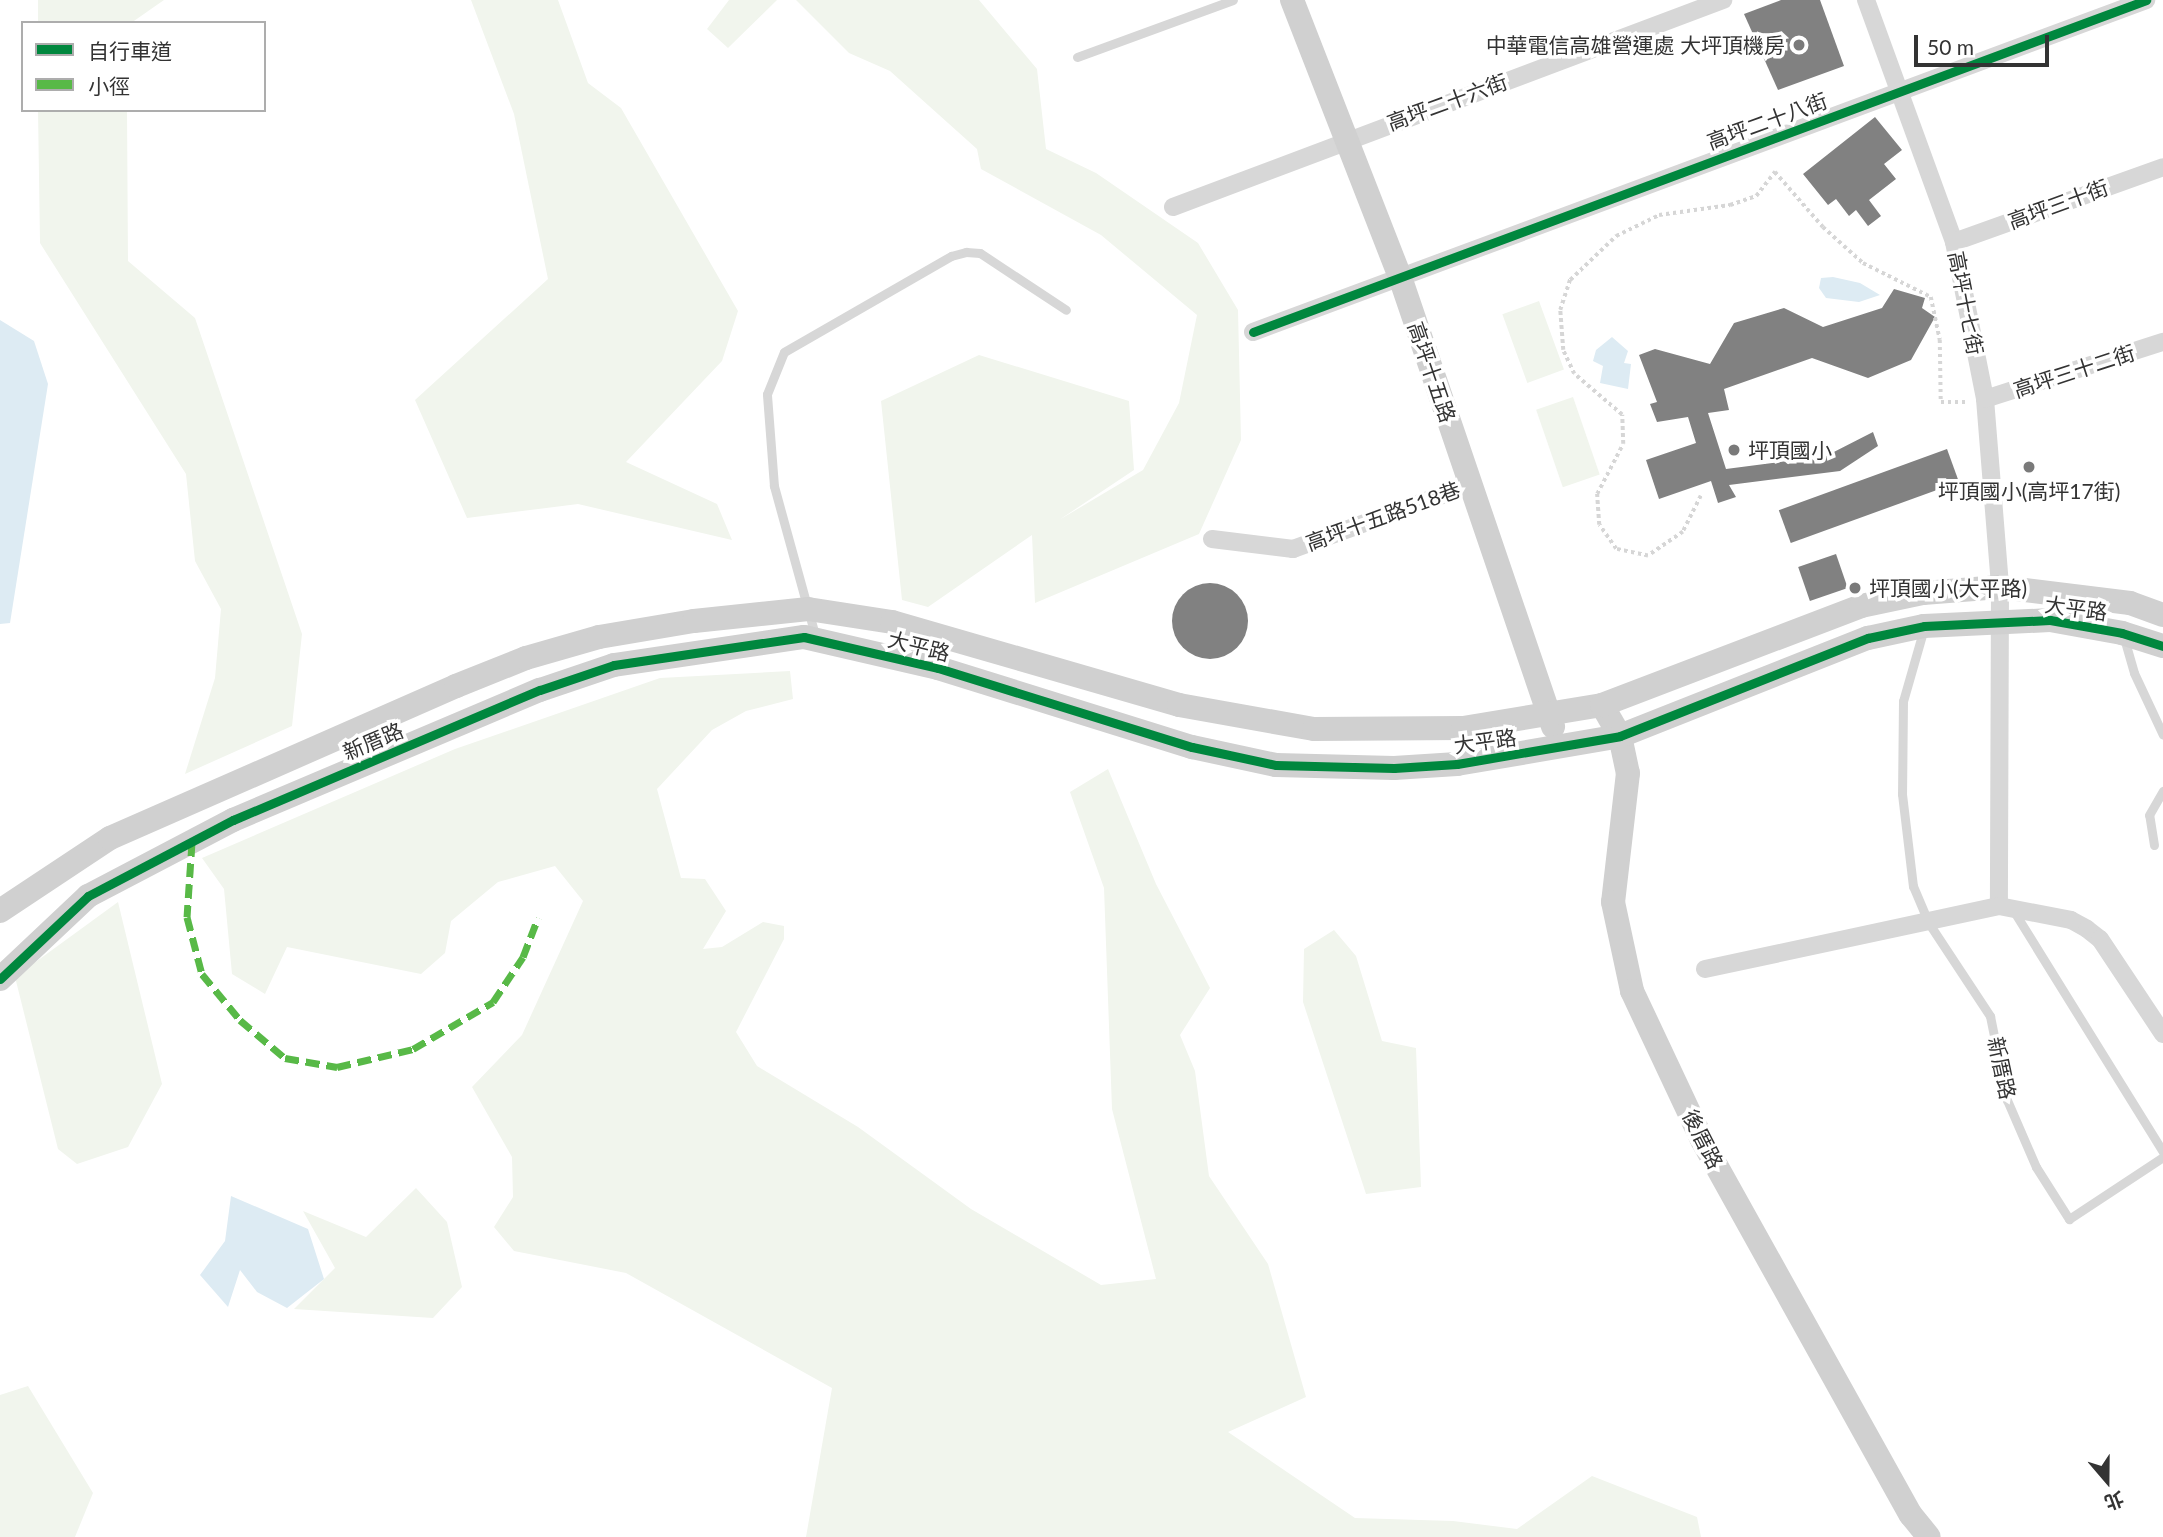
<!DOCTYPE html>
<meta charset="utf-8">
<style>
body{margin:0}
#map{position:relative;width:2163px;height:1537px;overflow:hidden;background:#fff;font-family:Lato,"Noto Sans TC",sans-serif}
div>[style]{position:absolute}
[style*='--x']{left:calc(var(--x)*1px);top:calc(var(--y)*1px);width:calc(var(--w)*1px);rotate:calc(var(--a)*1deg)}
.green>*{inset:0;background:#f1f5ed;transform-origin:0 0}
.water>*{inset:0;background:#ddebf3}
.building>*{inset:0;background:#818181;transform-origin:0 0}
.round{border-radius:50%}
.path>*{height:3.5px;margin-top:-1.75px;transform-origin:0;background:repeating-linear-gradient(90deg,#d6d6d6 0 3.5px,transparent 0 7px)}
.lane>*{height:9px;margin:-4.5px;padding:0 4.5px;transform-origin:4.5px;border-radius:4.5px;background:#d7d7d7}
.street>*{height:18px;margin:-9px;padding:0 9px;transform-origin:9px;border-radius:9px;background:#d7d7d7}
.secondary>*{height:24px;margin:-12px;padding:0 12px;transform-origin:12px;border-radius:12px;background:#d0d0d0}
.quiet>*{height:7px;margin-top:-3.5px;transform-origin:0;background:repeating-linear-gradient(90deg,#58b947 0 14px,transparent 0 21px)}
.cycleway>*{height:9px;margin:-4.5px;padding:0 4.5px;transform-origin:4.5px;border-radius:4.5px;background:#00873e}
.dots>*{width:19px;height:19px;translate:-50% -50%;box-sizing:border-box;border:4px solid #fff;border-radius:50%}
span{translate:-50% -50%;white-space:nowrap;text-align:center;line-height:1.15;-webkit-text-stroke:7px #fff;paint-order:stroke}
.poi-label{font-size:21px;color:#333}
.right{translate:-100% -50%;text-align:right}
.left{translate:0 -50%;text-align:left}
.street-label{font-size:21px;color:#333}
.legend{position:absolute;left:21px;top:21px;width:245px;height:91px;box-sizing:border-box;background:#fff;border:2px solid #adadad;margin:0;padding:9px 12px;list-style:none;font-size:21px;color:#333}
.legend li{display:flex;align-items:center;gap:14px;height:35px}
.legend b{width:35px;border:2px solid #adadad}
.north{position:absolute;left:2072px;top:1446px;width:70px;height:70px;-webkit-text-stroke:5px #fff;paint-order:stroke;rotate:160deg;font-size:19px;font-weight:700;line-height:28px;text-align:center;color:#333}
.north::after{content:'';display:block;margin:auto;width:24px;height:32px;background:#333;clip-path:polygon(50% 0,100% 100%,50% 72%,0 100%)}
.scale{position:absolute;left:1914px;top:35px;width:135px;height:32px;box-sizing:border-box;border:4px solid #333;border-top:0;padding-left:9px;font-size:21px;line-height:24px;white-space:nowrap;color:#333;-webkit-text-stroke:5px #fff;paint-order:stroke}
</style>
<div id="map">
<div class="green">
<div style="clip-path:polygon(38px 0,164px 0,131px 23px,38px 23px)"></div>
<div style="clip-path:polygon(471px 0,558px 0,588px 83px,621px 108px,738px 311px,722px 361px,626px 462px,717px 504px,732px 540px,578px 504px,467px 518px,415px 400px,548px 279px,514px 114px)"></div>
<div style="clip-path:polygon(729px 0,777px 0,728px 48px,707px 29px)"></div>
<div style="clip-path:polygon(796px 0,979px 0,1037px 69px,1046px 149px,1096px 173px,1198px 243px,1238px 310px,1241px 440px,1199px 534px,1035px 603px,1032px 535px,928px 607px,902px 600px,881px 401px,979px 355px,1129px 401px,1134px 470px,1059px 520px,1143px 470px,1179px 403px,1197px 315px,1101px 235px,981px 169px,977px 149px,890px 71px,849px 53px)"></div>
<div style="clip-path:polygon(38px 110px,127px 110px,128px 261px,195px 318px,302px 634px,292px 726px,185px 774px,215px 678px,221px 609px,195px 561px,186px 474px,40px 243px)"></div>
<div style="left:1539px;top:301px;width:73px;height:39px;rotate:70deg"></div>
<div style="left:1573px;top:397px;width:82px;height:39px;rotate:71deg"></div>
<div style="clip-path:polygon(790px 671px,793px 699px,746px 711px,712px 730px,657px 789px,681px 878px,705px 879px,726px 911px,703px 949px,722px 947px,763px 922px,784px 926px,784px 939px,736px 1032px,757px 1066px,858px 1127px,971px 1209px,1101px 1285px,1156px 1279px,1112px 1109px,1104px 888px,1070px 792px,1108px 769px,1156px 884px,1210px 988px,1180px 1035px,1195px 1071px,1209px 1176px,1268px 1264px,1306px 1397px,1228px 1432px,1355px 1518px,1453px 1521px,1517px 1529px,1592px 1476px,1697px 1517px,1701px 1537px,806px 1537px,832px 1388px,626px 1273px,514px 1251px,494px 1227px,513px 1197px,512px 1157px,472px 1087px,522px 1035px,583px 901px,555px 866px,498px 882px,451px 921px,445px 953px,421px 974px,287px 947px,265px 994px,232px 974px,224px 889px,202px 858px,455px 749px,660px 678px)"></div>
<div style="clip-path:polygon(118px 902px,162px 1084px,128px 1147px,77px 1164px,58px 1149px,15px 977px)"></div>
<div style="clip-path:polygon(1334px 930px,1356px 956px,1382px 1041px,1416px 1048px,1421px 1187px,1366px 1194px,1303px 1002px,1304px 949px)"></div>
<div style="clip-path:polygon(416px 1188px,447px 1222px,462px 1287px,433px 1318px,294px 1309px,335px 1268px,303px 1211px,366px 1237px)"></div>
<div style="clip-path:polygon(28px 1386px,93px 1493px,75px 1537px,0 1537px,0 1395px)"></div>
</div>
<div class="water">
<div style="clip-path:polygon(1833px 277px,1860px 283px,1880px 295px,1859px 302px,1826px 298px,1819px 288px,1821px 278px)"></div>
<div style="clip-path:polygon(0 320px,34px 341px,48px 384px,10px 623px,0 624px)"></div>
<div style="clip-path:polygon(1612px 337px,1628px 351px,1624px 363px,1631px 364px,1628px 389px,1600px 383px,1603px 366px,1593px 361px,1596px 350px)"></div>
<div style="clip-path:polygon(231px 1196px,308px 1229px,324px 1279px,287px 1308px,257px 1292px,240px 1270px,228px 1307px,200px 1275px,225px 1241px)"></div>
</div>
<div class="building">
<div style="clip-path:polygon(1781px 0,1820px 0,1844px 66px,1778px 90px,1744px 14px)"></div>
<div style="clip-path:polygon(1875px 117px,1902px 150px,1884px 164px,1896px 179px,1869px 200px,1881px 216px,1868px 226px,1856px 210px,1849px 216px,1836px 199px,1828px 205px,1803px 174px)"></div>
<div style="clip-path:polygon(1894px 289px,1925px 298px,1922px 308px,1935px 317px,1911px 360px,1868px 378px,1812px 358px,1724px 389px,1729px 410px,1708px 413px,1726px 469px,1826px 456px,1873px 432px,1878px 446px,1840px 471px,1729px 485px,1736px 497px,1718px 503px,1711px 481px,1659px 499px,1646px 460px,1696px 443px,1688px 417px,1657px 422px,1650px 404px,1657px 402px,1639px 355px,1655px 349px,1710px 364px,1734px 323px,1784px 308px,1823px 327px,1882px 308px)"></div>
<div style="left:1947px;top:449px;width:35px;height:179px;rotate:70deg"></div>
<div style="left:1836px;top:554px;width:36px;height:40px;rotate:71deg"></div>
<div class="round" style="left:1172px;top:583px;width:76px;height:76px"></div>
</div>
<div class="path">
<div style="--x:1701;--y:496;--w:40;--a:116.6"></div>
<div style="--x:1683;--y:532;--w:42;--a:145.6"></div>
<div style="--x:1648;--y:556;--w:33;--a:-168"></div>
<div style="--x:1616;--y:549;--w:29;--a:-125"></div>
<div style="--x:1599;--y:525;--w:31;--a:-94"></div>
<div style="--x:1597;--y:494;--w:56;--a:-62.5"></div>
<div style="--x:1623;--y:444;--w:29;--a:-92"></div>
<div style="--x:1622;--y:415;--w:63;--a:-139.5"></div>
<div style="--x:1574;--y:374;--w:26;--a:-115"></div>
<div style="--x:1563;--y:350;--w:40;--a:-94.3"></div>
<div style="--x:1560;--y:310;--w:32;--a:-72"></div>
<div style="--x:1570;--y:280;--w:64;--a:-43.7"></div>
<div style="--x:1616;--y:236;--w:48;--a:-26"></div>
<div style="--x:1659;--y:215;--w:72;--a:-8"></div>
<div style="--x:1730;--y:205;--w:28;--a:-19"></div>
<div style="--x:1756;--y:196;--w:31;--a:-52"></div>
<div style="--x:1775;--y:172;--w:73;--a:48.9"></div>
<div style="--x:1823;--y:227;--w:54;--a:42"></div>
<div style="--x:1863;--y:263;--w:76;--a:26.6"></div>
<div style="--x:1931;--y:297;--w:44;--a:78.2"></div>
<div style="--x:1940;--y:340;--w:62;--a:89.1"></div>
<div style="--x:1941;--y:402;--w:27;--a:0"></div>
</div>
<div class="lane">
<div style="--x:1077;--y:57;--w:166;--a:-20.1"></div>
<div style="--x:1924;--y:628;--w:76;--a:106"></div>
<div style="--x:1903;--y:701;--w:93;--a:90.6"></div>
<div style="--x:1902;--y:794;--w:93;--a:83.2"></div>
<div style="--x:1913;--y:886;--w:39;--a:67"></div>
<div style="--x:1928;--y:922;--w:113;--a:56.6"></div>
<div style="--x:1990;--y:1016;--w:86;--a:78.6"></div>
<div style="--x:2007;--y:1100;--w:73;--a:66.6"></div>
<div style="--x:2036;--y:1167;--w:62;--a:57.6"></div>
<div style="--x:2069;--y:1219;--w:113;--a:-33.4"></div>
<div style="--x:815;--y:635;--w:155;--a:-105.4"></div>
<div style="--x:774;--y:486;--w:92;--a:-94.4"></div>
<div style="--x:767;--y:394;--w:45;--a:-68"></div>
<div style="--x:784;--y:352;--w:193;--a:-29.9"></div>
<div style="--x:951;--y:256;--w:16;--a:-15"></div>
<div style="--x:966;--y:252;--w:14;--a:4"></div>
<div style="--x:980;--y:253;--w:103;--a:33.5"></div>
<div style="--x:2124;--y:638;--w:36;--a:74"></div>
<div style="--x:2134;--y:673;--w:68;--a:64.9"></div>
<div style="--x:2154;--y:845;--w:30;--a:-99"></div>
<div style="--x:2149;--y:815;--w:28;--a:-60"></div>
<div style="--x:2013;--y:910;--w:285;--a:58.2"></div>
</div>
<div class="street">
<div style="--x:1866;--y:0;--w:258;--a:70"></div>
<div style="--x:1954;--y:242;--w:160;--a:78.8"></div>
<div style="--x:1985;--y:399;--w:189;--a:85.4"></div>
<div style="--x:2000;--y:587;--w:319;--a:90.2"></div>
<div style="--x:1173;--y:207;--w:588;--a:-20.62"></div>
<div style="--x:1954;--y:242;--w:222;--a:-19.7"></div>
<div style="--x:1253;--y:332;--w:953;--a:-20.39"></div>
<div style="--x:1985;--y:399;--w:187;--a:-17.8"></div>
<div style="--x:1212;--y:539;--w:82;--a:7"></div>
<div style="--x:1293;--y:549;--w:188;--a:-19.9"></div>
<div style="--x:1705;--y:969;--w:301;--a:-12.1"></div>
<div style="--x:1999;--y:906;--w:73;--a:11"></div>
<div style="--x:2071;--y:920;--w:18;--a:29"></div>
<div style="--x:2087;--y:929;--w:16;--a:38"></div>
<div style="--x:2100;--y:939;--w:114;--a:56.4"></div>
</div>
<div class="secondary">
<div style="--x:1292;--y:0;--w:297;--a:68.7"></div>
<div style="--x:1400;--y:277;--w:475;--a:71.2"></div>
<div style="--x:1602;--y:705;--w:36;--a:60"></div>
<div style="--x:1620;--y:736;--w:38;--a:78"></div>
<div style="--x:1628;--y:773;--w:130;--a:96.6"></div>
<div style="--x:1613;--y:902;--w:91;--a:77.9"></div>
<div style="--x:1632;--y:991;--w:165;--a:64.8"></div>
<div style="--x:1702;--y:1140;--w:429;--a:60.9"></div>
<div style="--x:1911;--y:1515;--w:28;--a:51"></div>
<div style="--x:0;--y:911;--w:132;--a:-33.6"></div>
<div style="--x:110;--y:838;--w:378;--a:-23.7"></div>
<div style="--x:456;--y:686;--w:75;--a:-21.8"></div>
<div style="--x:526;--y:658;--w:76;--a:-16"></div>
<div style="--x:599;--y:637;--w:96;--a:-9.6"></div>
<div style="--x:694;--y:621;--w:115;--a:-6"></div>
<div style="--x:808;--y:609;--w:85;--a:8.8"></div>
<div style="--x:892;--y:622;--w:299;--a:16.1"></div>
<div style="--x:1179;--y:705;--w:137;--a:10.1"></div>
<div style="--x:1314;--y:729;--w:149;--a:-0.4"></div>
<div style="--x:1463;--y:728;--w:141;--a:-9.4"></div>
<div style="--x:1602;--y:705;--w:277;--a:-20.9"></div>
<div style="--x:1861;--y:606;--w:63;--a:-11.8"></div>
<div style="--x:1923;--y:593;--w:77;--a:-4.5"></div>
<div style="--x:2000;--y:587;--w:131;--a:7"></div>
<div style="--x:2130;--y:603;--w:35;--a:20"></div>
<div style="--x:0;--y:979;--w:121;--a:-43.3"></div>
<div style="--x:88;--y:896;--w:164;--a:-27.7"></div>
<div style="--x:233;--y:820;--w:333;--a:-23"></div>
<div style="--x:540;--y:690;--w:78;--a:-18.7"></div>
<div style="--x:614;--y:665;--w:192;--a:-8.4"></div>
<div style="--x:804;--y:637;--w:138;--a:13"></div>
<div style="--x:938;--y:668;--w:266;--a:17.3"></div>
<div style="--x:1192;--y:747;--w:86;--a:12.1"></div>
<div style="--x:1276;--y:765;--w:118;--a:1.5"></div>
<div style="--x:1394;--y:768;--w:63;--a:-3.6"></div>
<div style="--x:1457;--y:764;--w:165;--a:-9.7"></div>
<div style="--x:1620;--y:736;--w:267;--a:-21.6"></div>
<div style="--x:1868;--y:638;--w:57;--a:-12.1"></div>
<div style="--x:1924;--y:626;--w:126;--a:-2.7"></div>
<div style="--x:2050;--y:620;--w:73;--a:10.2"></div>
<div style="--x:2122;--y:633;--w:43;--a:17.6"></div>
</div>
<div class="quiet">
<div style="--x:192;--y:842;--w:75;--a:93.8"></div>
<div style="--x:187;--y:917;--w:59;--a:75.3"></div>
<div style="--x:202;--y:974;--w:60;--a:50.4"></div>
<div style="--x:240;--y:1020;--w:59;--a:40.2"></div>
<div style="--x:285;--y:1058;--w:53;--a:9.8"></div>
<div style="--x:337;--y:1067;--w:78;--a:-13.3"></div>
<div style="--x:413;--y:1049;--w:93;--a:-30.4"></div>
<div style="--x:493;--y:1002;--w:54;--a:-56.3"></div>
<div style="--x:523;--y:957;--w:42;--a:-69"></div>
</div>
<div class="cycleway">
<div style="--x:1253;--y:332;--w:953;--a:-20.39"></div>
<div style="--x:0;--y:979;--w:121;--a:-43.3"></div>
<div style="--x:88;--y:896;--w:164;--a:-27.7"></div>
<div style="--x:233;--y:820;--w:333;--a:-23"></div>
<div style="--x:540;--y:690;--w:78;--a:-18.7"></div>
<div style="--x:614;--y:665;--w:192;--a:-8.4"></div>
<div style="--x:804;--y:637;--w:138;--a:13"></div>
<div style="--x:938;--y:668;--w:266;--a:17.3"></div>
<div style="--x:1192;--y:747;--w:86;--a:12.1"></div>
<div style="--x:1276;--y:765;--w:118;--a:1.5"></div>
<div style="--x:1394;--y:768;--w:63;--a:-3.6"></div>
<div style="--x:1457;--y:764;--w:165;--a:-9.7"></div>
<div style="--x:1620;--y:736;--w:267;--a:-21.6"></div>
<div style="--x:1868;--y:638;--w:57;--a:-12.1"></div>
<div style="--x:1924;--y:626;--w:126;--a:-2.7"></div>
<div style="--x:2050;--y:620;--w:73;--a:10.2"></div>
<div style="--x:2122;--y:633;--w:43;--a:17.6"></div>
</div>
<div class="dots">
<div style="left:1799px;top:45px;background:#7a7a7a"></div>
<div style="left:1734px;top:450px;background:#7a7a7a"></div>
<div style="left:2029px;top:467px;background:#7a7a7a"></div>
<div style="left:1855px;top:588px;background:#7a7a7a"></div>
</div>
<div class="poi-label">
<span class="right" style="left:1785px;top:45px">中華電信高雄營運處 大坪頂機房</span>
<span class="left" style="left:1748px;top:450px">坪頂國小</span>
<span style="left:2029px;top:491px">坪頂國小(高坪17街)</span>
<span class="left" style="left:1869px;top:588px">坪頂國小(大平路)</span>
</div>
<div class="street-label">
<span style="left:1447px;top:102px;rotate:-20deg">高坪二十六街</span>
<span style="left:1767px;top:121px;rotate:-20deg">高坪二十八街</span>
<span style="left:2058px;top:204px;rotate:-20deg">高坪三十街</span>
<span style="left:1966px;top:303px;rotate:79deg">高坪十七街</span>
<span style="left:2074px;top:371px;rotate:-18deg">高坪三十二街</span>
<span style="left:1432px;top:372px;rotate:71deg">高坪十五路</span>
<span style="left:1383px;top:516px;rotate:-20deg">高坪十五路518巷</span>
<span style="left:2076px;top:608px;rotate:8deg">大平路</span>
<span style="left:919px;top:646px;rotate:14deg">大平路</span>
<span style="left:373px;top:741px;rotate:-23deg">新厝路</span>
<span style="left:1485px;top:741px;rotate:-8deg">大平路</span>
<span style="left:2002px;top:1068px;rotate:78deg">新厝路</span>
<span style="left:1703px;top:1139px;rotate:63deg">後厝路</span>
</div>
<ul class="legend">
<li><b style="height:9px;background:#00873e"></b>自行車道</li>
<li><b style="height:9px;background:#58b947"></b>小徑</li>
</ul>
<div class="north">北</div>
<div class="scale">50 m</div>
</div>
